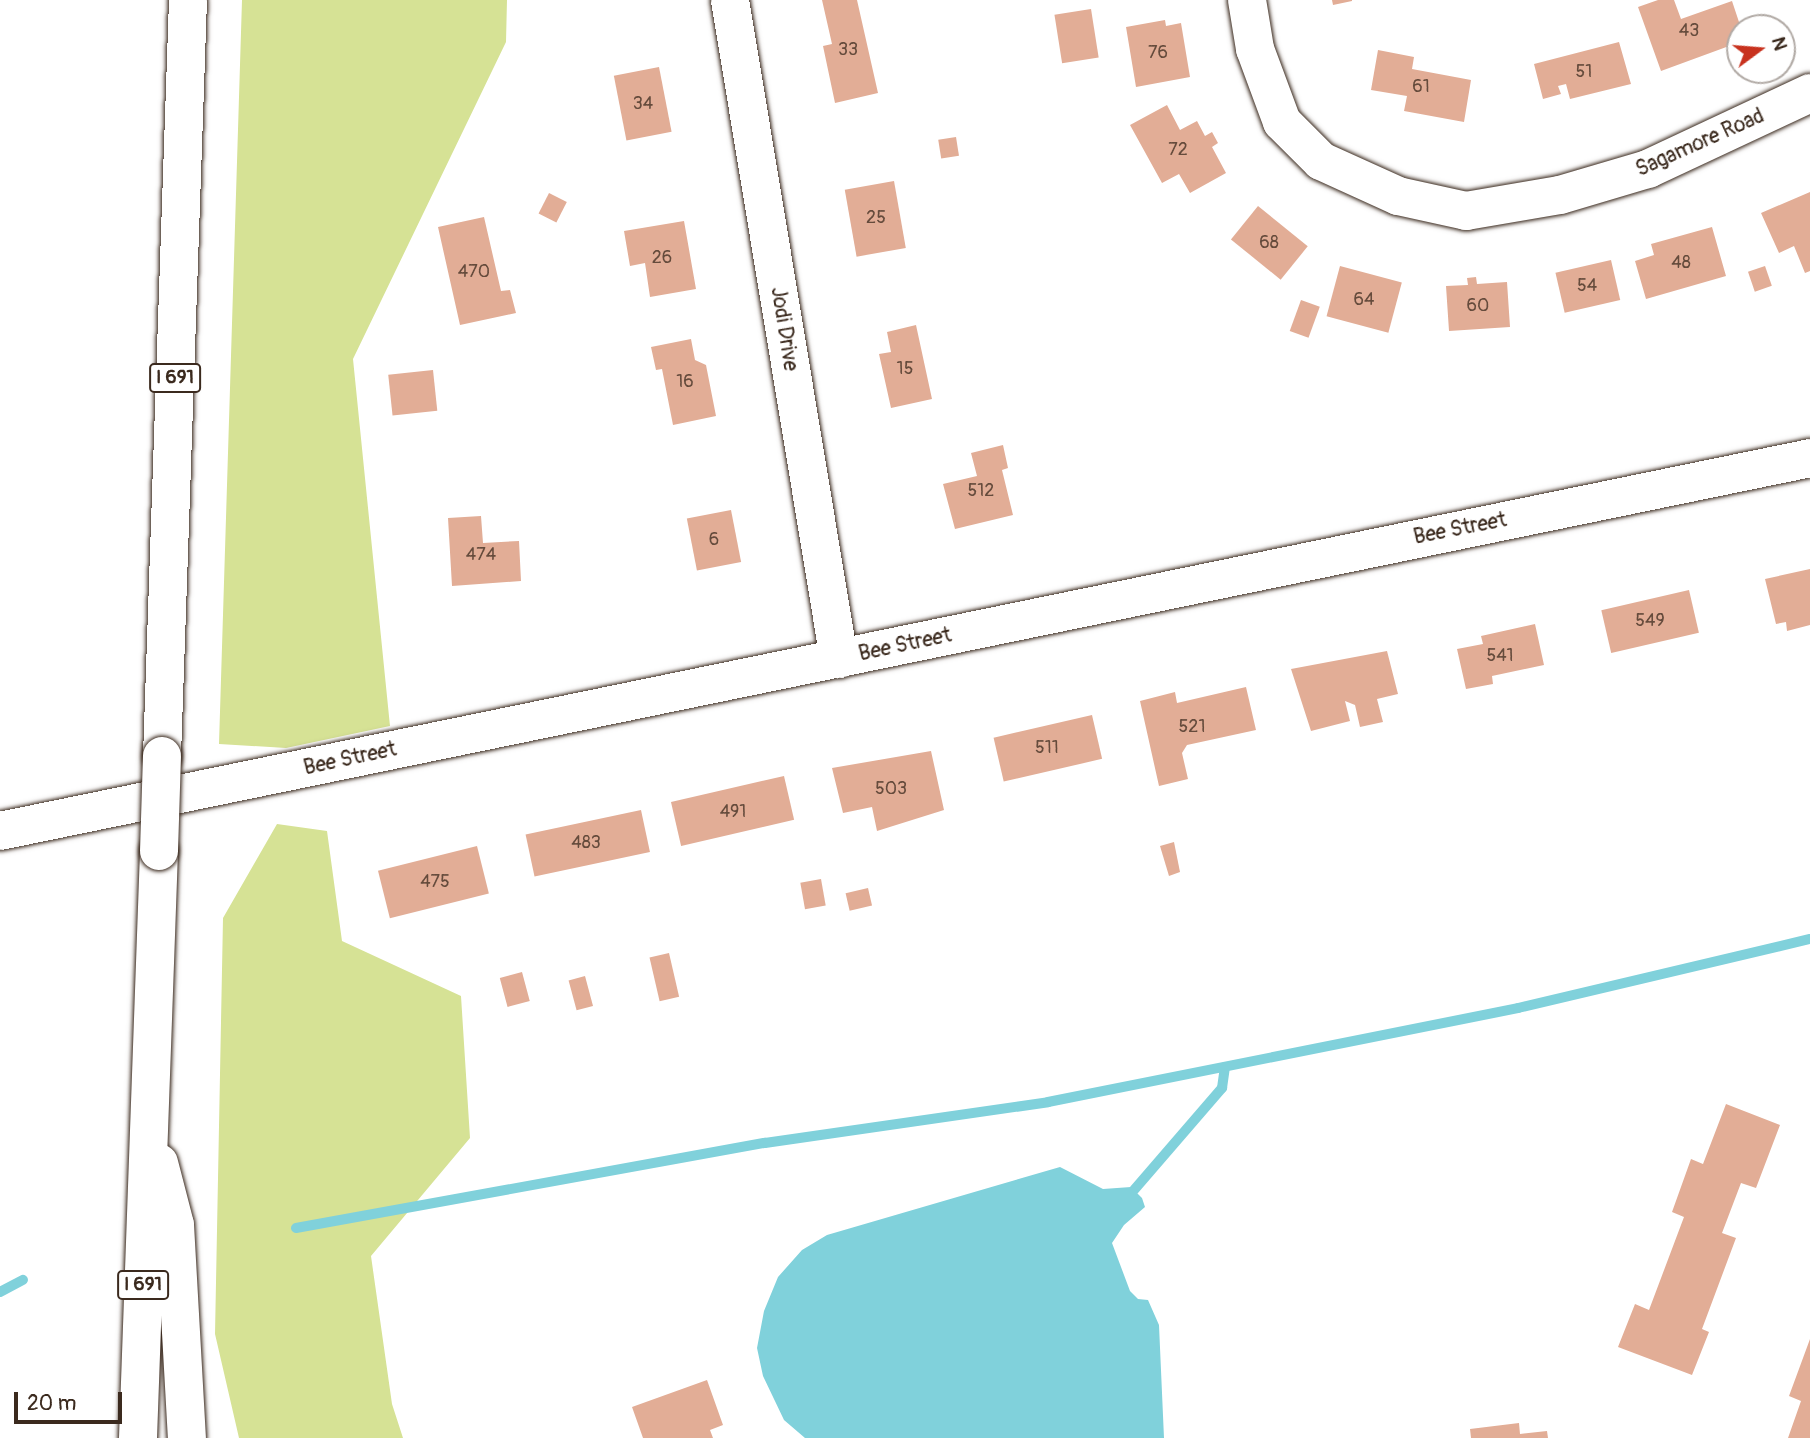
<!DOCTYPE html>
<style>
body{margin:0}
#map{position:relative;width:1810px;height:1438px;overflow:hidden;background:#fff;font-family:Pangolin,sans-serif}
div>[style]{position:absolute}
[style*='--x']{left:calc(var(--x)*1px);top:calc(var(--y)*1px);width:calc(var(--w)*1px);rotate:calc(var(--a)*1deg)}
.green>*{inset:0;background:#d6e295}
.water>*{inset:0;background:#80d1db}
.stream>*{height:10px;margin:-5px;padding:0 5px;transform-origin:5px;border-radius:5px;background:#80d1db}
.building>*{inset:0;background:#e2ad96;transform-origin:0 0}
.roads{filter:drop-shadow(0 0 2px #3b2a1e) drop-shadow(0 0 2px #3b2a1e)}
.minor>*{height:38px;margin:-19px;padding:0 19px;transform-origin:19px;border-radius:19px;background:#fff}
.highway>*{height:38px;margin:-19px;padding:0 19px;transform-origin:19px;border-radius:19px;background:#fff}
.bridges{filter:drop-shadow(0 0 2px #3b2a1e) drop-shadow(0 0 2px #3b2a1e)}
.highway-bridge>*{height:38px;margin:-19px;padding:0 19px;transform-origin:19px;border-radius:19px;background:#fff}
span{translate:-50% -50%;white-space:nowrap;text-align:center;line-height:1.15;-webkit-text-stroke:5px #fff;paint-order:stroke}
.number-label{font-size:18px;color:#654b3c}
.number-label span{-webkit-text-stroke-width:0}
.shield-label span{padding:2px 5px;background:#fff;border:2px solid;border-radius:5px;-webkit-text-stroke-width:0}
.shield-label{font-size:19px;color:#3b2a1e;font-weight:700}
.street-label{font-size:21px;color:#3b2a1e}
.north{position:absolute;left:1726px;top:14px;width:70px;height:70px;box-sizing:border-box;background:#fff;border:2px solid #b1aaa5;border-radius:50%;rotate:74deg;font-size:19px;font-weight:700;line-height:28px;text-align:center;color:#3b2a1e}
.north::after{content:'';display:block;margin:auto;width:24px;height:32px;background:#c8321e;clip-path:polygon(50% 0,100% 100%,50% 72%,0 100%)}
.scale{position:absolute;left:14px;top:1392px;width:108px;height:32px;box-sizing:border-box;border:4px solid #3b2a1e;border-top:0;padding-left:9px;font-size:21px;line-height:24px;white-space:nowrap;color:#3b2a1e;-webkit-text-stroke:5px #fff;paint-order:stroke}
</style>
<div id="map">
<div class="green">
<div style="clip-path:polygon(242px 0,507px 0,506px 42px,353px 359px,390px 726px,286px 748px,219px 744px)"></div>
<div style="clip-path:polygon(277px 824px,327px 831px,342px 941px,461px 996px,470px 1138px,371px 1256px,392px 1404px,403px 1438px,239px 1438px,215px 1334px,223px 918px)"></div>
</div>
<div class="water">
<div style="clip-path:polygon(1060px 1167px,1103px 1189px,1131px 1187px,1142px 1198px,1145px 1207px,1124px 1225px,1112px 1243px,1130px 1291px,1138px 1299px,1148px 1300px,1159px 1325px,1164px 1438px,805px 1438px,784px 1420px,763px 1376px,757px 1348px,764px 1311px,778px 1277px,802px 1250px,827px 1235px)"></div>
</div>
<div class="stream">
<div style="--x:1134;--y:1190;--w:135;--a:-49.2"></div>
<div style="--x:1222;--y:1088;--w:21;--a:-82"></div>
<div style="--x:296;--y:1228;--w:477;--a:-10.3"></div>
<div style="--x:765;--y:1143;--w:286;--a:-8.2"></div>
<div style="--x:1048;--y:1102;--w:479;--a:-11.3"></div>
<div style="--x:1518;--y:1008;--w:300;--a:-13.3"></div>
<div style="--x:0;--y:1292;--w:26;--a:-28"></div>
</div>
<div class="building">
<div style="clip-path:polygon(822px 0,857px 0,878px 93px,835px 103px,823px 46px,832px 44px)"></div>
<div style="clip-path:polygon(1332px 0,1352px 0,1352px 1px,1333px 5px)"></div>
<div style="clip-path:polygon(1658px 0,1674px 0,1681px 19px,1732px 1px,1741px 28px,1740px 42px,1661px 71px,1638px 7px)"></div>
<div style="left:1091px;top:9px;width:49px;height:37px;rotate:81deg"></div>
<div style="clip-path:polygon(1165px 20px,1166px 26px,1181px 23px,1190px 77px,1136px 87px,1126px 27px)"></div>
<div style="clip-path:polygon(1619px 42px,1631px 84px,1570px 99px,1566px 84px,1558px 86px,1561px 94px,1543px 99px,1534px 64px)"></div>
<div style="clip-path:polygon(1378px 50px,1414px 57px,1412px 69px,1471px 80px,1464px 122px,1404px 111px,1407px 96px,1371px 90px)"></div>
<div style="left:659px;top:67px;width:66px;height:46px;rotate:79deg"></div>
<div style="clip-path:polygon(1167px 105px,1180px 130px,1197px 121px,1205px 136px,1212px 132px,1218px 143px,1212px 147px,1226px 173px,1190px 193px,1179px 174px,1162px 183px,1130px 125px)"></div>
<div style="left:956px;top:137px;width:19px;height:18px;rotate:81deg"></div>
<div style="left:894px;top:181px;width:68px;height:50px;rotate:80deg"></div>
<div style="clip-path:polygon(1810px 192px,1810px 271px,1805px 273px,1794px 246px,1779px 253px,1761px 213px)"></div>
<div style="left:549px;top:193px;width:20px;height:23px;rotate:27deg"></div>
<div style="left:1258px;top:206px;width:64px;height:43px;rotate:39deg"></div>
<div style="clip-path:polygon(484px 217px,501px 291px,510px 290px,516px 313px,460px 325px,438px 227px)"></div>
<div style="clip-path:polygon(684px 221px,696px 289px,650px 297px,645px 263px,630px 266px,624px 231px)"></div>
<div style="clip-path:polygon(1712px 227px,1726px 276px,1646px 299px,1635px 261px,1654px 255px,1651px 244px)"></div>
<div style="left:1611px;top:260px;width:41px;height:57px;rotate:77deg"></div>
<div style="left:1340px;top:266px;width:64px;height:52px;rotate:15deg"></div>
<div style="left:1765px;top:266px;width:21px;height:18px;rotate:71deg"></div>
<div style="clip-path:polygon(1476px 277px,1477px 284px,1507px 282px,1510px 327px,1449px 331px,1446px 286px,1468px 285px,1467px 278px)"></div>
<div style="left:1301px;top:300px;width:20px;height:33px;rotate:20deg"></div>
<div style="clip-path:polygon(916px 325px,932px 399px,891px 408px,879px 354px,891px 352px,887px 332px)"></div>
<div style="clip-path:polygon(691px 339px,695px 360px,706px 365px,716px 416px,673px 425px,662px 369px,656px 370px,651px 347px)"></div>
<div style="left:433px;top:370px;width:41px;height:45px;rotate:84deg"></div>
<div style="clip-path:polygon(1003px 445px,1008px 468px,1002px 470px,1013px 515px,955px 529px,943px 484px,977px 476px,971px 453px)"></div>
<div style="left:731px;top:510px;width:53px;height:45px;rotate:79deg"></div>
<div style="clip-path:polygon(481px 516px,483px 543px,519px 541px,521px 581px,452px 586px,448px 518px)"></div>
<div style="clip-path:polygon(1810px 569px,1810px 625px,1787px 631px,1786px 622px,1776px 624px,1765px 579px)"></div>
<div style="left:1689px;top:590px;width:44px;height:90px;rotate:77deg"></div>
<div style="clip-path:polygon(1535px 624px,1544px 665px,1492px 676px,1493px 684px,1466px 689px,1457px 649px,1483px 644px,1481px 636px)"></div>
<div style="clip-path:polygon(1387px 651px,1398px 694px,1377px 699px,1383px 722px,1360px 727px,1355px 705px,1345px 701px,1350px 721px,1311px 731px,1291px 669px)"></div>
<div style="clip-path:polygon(1246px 687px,1256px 730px,1187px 745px,1182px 753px,1188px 779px,1159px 786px,1140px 701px,1175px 692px,1177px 703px)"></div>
<div style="left:1092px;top:715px;width:45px;height:101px;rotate:77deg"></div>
<div style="clip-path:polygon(931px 751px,944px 810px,877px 831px,872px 807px,843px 813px,832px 768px)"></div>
<div style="left:784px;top:776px;width:45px;height:116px;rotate:77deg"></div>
<div style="left:641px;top:810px;width:43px;height:118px;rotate:78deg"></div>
<div style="clip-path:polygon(1174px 842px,1180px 872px,1169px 876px,1160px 846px)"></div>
<div style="left:477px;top:846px;width:49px;height:102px;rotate:76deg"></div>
<div style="left:821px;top:879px;width:27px;height:21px;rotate:80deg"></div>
<div style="left:868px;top:888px;width:18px;height:23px;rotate:77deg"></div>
<div style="left:669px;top:953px;width:45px;height:20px;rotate:77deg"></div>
<div style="left:522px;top:972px;width:30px;height:23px;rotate:75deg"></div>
<div style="left:585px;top:976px;width:31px;height:17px;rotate:75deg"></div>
<div style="clip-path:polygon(1726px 1104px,1780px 1125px,1756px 1188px,1741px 1183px,1722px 1233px,1736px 1238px,1702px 1329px,1709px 1332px,1692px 1375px,1618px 1347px,1635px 1304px,1649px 1310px,1684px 1217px,1672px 1212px,1691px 1159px,1703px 1164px)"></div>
<div style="clip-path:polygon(1810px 1339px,1810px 1438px,1788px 1438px,1801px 1401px,1789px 1396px)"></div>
<div style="clip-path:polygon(707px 1380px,723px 1425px,710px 1430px,713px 1438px,643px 1438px,632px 1407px)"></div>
<div style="clip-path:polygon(1519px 1423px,1520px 1434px,1547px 1431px,1548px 1438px,1471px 1438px,1470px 1429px)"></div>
</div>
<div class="roads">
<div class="minor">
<div style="--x:730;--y:0;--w:668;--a:80.61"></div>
<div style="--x:1247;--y:0;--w:50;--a:80.7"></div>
<div style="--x:1255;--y:49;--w:78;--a:69.7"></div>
<div style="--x:1282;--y:122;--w:55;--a:45"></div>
<div style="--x:1321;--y:161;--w:85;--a:24.4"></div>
<div style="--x:1398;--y:196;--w:70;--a:12.4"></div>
<div style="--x:1466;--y:211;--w:95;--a:-9.7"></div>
<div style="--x:1560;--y:195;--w:92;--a:-16.5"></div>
<div style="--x:1648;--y:169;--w:179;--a:-25.1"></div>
<div style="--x:0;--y:831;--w:1848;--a:-11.64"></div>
</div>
<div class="highway">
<div style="--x:162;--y:756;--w:756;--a:-88.03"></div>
<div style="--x:159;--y:1163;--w:64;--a:75.5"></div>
<div style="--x:175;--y:1225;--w:213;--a:86.8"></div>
<div style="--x:138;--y:1438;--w:587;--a:-87.95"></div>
</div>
</div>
<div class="bridges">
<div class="highway-bridge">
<div style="--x:159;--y:851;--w:95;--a:-88.2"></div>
</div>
</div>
<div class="number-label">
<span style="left:1689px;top:31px">43</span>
<span style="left:848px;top:50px">33</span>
<span style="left:1158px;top:53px">76</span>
<span style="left:1584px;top:72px">51</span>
<span style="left:1421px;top:87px">61</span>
<span style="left:643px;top:104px">34</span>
<span style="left:1178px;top:150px">72</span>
<span style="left:876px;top:218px">25</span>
<span style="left:1269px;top:243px">68</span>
<span style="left:662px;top:258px">26</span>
<span style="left:1681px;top:263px">48</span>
<span style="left:474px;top:272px">470</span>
<span style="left:1587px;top:286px">54</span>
<span style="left:1364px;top:300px">64</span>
<span style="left:1478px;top:306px">60</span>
<span style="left:905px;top:369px">15</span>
<span style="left:685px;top:382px">16</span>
<span style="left:981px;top:491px">512</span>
<span style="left:714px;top:540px">6</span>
<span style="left:481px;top:555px">474</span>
<span style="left:1650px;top:621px">549</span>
<span style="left:1500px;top:656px">541</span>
<span style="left:1192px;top:727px">521</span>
<span style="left:1047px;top:748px">511</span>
<span style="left:891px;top:789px">503</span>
<span style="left:733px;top:812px">491</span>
<span style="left:586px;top:843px">483</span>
<span style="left:435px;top:882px">475</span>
</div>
<div class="shield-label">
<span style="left:175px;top:378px">I 691</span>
<span style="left:143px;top:1285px">I 691</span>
</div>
<div class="street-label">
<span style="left:1700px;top:143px;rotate:-24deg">Sagamore Road</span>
<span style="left:784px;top:329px;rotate:81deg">Jodi Drive</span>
<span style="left:1460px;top:529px;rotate:-11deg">Bee Street</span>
<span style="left:905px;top:645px;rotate:-12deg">Bee Street</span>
<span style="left:350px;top:759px;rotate:-12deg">Bee Street</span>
</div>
<div class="north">N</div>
<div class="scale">20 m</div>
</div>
